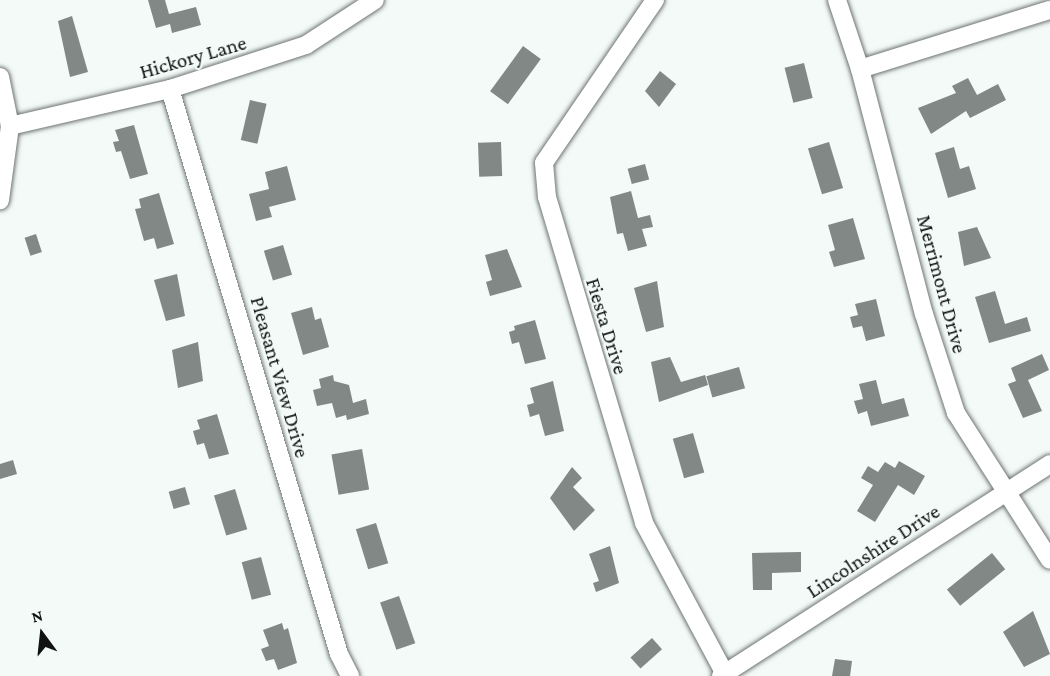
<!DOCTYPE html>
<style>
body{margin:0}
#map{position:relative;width:1050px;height:676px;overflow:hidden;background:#f3faf8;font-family:"Crimson Pro",serif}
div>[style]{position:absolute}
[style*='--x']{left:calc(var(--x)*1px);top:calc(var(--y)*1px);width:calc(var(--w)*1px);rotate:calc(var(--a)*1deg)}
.building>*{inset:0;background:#828886;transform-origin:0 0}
.roads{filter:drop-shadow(0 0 2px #6e7472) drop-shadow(0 0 2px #6e7472)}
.minor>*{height:18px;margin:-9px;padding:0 9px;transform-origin:9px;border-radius:9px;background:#fff}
span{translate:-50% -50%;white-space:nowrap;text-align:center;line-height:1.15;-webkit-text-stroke:4.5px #f3faf8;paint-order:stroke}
.street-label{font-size:21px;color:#101312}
.north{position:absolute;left:12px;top:604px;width:60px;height:60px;-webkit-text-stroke:4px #f3faf8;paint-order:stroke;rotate:345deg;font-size:16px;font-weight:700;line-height:24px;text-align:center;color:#101312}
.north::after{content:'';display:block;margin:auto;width:21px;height:27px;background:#101312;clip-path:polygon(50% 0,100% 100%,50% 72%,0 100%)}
</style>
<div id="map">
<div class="building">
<div style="clip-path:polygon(148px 0,165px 0,169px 14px,196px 7px,201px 25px,172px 33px,170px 24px,156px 28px)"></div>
<div style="clip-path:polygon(72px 16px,88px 72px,70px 77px,58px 21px)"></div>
<div style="left:523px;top:46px;width:22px;height:56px;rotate:36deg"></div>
<div style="left:804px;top:63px;width:36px;height:20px;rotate:76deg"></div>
<div style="clip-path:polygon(660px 71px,676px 84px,659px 107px,645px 91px)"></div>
<div style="clip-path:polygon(968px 78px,977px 95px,998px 84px,1006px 100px,970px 118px,966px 111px,931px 134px,918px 108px,956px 93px,952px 86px)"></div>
<div style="left:250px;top:100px;width:17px;height:41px;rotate:13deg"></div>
<div style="clip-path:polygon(134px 125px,148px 174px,130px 179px,121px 151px,116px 152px,113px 142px,119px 141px,115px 130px)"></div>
<div style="left:501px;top:142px;width:34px;height:23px;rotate:88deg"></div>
<div style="left:829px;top:142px;width:48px;height:22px;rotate:73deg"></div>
<div style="clip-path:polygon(954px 147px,960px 169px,969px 166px,976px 189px,948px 198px,935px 153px)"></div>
<div style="left:645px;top:164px;width:16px;height:18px;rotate:75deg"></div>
<div style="clip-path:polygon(287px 166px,296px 200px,269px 207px,272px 217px,256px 221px,249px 194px,269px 189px,265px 172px)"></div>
<div style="clip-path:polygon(631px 191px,638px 218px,650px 215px,653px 227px,642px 229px,647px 246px,628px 251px,623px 233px,617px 234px,610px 197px)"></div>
<div style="clip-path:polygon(159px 193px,174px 244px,157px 249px,154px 238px,144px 241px,135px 209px,141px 208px,139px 199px)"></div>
<div style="clip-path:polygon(853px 218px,865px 259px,834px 267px,829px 252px,835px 250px,828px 225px)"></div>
<div style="clip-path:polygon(977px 227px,991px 258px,964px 266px,958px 232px)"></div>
<div style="left:36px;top:234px;width:19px;height:12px;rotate:72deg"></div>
<div style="left:283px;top:245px;width:31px;height:20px;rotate:73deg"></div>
<div style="clip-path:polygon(507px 249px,522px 287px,490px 296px,486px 282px,492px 280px,485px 255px)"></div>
<div style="clip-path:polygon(177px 274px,185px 316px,166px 321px,154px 280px)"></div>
<div style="clip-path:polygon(657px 281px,664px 327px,646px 332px,634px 288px)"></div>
<div style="clip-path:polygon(995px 291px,1005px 324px,1027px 317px,1031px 331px,989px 343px,975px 297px)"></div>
<div style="clip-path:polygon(876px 299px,885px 336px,866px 341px,862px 326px,853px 328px,850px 317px,858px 315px,855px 304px)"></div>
<div style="clip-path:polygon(312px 307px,315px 320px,321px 318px,329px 347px,303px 355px,291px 313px)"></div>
<div style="clip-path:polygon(535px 320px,546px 359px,525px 364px,519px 342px,512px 344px,509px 332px,515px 330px,514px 326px)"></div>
<div style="clip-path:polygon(198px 342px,203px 381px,178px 388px,172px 350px)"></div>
<div style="clip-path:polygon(1042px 354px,1049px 370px,1028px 380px,1042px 411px,1023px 418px,1008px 384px,1016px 381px,1011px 368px)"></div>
<div style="clip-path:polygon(670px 357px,681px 382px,705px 375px,708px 385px,659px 402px,651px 362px)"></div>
<div style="left:739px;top:367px;width:22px;height:34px;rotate:74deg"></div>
<div style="clip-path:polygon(333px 375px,334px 381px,349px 385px,353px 403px,366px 399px,369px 414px,347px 420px,346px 415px,336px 418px,332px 403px,317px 406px,313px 390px,321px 388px,319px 379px)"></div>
<div style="clip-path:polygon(876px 380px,882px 404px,904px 398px,909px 416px,871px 426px,867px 411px,858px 414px,854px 401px,863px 399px,859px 384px)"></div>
<div style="clip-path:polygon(553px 381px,564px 431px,545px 436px,539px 414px,530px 417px,527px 405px,534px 403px,530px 388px)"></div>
<div style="clip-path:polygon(217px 414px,229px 454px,209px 459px,204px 443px,197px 445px,193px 431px,200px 429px,197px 420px)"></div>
<div style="left:693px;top:433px;width:41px;height:21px;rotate:74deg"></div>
<div style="left:362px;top:449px;width:41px;height:31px;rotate:80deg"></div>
<div style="clip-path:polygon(13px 460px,17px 474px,0 479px,0 464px)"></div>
<div style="clip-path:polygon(899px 461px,925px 476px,914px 495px,898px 485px,875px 522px,857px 511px,873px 485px,861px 478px,868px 466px,878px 472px,885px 462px,895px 468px)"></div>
<div style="clip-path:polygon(572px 467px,582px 478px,573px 487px,595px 510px,574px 531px,550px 498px)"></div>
<div style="left:185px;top:487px;width:18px;height:17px;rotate:74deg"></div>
<div style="left:235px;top:489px;width:42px;height:22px;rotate:73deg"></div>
<div style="left:376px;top:523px;width:42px;height:21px;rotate:73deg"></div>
<div style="clip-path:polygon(610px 546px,619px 583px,596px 592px,593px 583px,599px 581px,589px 554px)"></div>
<div style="clip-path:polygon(801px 552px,801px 572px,772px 573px,772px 590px,753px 590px,752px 553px)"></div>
<div style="left:992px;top:553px;width:21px;height:58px;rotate:51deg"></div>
<div style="left:261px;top:557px;width:39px;height:20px;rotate:75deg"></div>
<div style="left:399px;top:596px;width:50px;height:20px;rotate:71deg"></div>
<div style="clip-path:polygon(1033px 611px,1050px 654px,1024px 667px,1003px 632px)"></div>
<div style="clip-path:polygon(282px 623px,284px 630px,288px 628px,297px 663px,278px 670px,274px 659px,266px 661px,261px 649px,269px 646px,263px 630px)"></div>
<div style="left:652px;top:638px;width:15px;height:29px;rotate:48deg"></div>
<div style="clip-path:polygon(835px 659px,852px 661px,850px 676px,832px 676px)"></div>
</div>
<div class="roads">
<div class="minor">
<div style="--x:655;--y:0;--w:197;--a:124.3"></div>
<div style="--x:544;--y:163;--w:34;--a:85"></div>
<div style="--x:547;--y:197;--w:340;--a:73.4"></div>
<div style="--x:644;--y:523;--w:174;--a:61.8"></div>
<div style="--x:837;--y:0;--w:73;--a:71.6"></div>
<div style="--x:860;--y:69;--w:253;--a:75.4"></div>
<div style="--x:924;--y:314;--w:104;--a:72.1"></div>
<div style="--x:956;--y:413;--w:174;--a:57.4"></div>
<div style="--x:860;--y:69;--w:199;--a:-17.3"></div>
<div style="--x:0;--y:77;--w:50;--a:78.5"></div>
<div style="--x:10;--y:126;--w:75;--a:97.7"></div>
<div style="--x:170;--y:89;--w:590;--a:73.35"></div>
<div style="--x:339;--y:654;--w:25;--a:63"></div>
<div style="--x:10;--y:126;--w:164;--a:-13"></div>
<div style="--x:170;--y:89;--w:143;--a:-17.9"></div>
<div style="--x:306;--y:45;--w:82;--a:-33.1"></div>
<div style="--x:721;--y:676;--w:391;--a:-32.8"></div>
</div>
</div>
<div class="street-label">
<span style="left:193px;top:57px;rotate:-16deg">Hickory Lane</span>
<span style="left:942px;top:284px;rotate:75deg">Merrimont Drive</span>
<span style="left:607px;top:326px;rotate:73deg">Fiesta Drive</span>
<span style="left:280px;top:377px;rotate:74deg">Pleasant View Drive</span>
<span style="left:873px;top:551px;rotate:-33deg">Lincolnshire Drive</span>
</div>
<div class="north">N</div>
</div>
